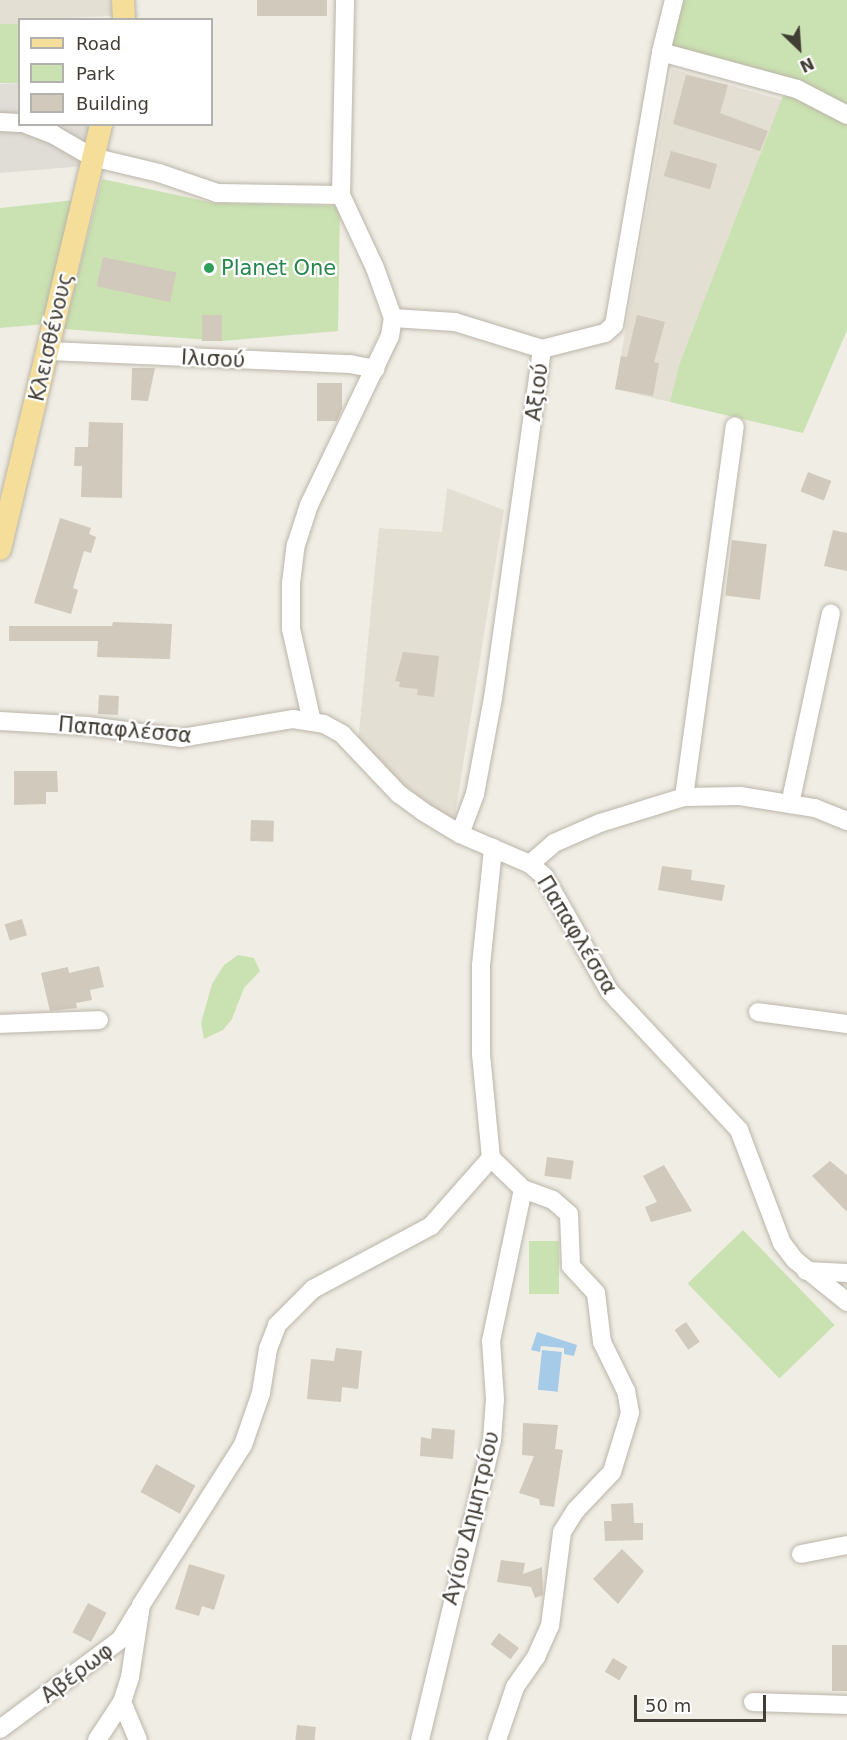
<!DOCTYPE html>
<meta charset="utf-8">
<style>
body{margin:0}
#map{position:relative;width:847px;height:1740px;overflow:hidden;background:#f0ede5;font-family:"DejaVu Sans",sans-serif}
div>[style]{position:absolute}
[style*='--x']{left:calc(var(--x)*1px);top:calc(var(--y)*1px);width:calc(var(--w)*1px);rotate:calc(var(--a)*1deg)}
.residential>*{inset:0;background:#e4dfd3}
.industrial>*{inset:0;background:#e0dcd6}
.green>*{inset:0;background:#cae1b1;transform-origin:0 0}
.water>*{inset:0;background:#a6cbe8;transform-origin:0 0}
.building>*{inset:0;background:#d1c9bb;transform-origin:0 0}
.roads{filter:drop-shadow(0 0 2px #bbb5a8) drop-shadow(0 0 2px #bbb5a8)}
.minor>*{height:18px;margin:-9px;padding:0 9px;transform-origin:9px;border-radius:9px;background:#fff}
.major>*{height:22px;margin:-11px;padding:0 11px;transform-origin:11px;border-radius:11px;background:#f4de9a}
.dots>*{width:16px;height:16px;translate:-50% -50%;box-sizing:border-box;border:3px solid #fff;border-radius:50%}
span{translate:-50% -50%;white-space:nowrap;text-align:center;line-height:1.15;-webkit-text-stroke:4.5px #fff;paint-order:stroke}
.leisure-label{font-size:21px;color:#27864d}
.left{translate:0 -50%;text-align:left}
.street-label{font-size:21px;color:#423d35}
.legend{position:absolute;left:18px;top:18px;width:195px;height:108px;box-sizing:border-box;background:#fff;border:2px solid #b3b1ae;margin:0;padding:8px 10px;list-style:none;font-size:18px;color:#423d35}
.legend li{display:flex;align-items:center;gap:12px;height:30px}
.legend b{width:30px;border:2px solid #b3b1ae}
.north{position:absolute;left:769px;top:18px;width:60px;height:60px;-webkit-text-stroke:4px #fff;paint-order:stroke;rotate:155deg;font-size:16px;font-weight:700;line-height:24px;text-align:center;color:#423d35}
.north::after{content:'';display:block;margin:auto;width:21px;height:27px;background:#423d35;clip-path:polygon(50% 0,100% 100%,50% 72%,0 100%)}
.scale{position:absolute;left:634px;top:1695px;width:132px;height:27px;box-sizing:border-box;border:3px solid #423d35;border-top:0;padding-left:8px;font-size:18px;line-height:21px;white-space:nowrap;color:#423d35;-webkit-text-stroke:4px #fff;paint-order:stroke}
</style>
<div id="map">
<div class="residential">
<div style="clip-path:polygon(0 0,111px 0,112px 16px,20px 20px,19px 24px,0 26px)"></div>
<div style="clip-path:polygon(672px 69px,782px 100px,679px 365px,670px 402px,615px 389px)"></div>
<div style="clip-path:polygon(447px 488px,504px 510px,454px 821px,419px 801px,358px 743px,379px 528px,442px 532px)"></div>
</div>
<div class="industrial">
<div style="clip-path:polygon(19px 83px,20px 124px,95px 125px,84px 166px,0 173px,0 84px)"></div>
</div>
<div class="green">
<div style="clip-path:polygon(679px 0,847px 0,847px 330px,803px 433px,670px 402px,679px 365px,786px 88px,668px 53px)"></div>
<div style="left:19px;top:24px;width:59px;height:19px;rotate:90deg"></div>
<div style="clip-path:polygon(102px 179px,214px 203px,340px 206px,338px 331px,222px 341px,64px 329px)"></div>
<div style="clip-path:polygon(75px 200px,45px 324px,0 328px,0 208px)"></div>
<div style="clip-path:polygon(238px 955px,254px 958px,260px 971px,244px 988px,232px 1019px,223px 1030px,204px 1039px,201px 1023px,212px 984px,224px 965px)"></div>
<div style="left:743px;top:1230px;width:132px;height:77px;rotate:46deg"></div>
<div style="left:529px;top:1241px;width:30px;height:53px"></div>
</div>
<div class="water">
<div style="clip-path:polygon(537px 1332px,577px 1345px,574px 1356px,564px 1354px,564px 1348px,541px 1346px,540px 1352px,531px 1350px)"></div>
<div style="left:542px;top:1350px;width:20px;height:40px;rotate:6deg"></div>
</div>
<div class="building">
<div style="left:257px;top:0;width:70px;height:16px"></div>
<div style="clip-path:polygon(686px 75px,728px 85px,720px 113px,768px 131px,760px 151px,673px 124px)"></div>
<div style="left:671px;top:151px;width:48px;height:26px;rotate:16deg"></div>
<div style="left:103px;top:257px;width:75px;height:30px;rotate:12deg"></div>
<div style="left:202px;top:315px;width:20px;height:26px"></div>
<div style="clip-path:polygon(637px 315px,665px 322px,654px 362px,659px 363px,653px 396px,615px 389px,621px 356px,627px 357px)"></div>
<div style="clip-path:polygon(132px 368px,155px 368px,148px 401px,131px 400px)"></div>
<div style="clip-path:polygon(317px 383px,342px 383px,342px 409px,337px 421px,317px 421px)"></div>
<div style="clip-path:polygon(89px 422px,123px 423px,122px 498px,81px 497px,82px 466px,74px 466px,75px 447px,88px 447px)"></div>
<div style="left:808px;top:472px;width:25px;height:21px;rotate:21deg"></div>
<div style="clip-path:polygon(60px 518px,91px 528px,89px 534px,96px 537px,91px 553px,84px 551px,73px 588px,78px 590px,71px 614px,34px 603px)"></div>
<div style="clip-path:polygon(833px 530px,847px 533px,847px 571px,824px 566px)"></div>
<div style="left:732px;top:540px;width:35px;height:56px;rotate:7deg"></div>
<div style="clip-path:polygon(113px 622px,172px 624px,170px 659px,97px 657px,98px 641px,9px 641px,9px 626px,112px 626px)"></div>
<div style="clip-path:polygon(403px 652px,439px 656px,434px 697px,417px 695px,418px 689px,399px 687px,400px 682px,395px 681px)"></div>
<div style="left:99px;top:695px;width:20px;height:19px;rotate:3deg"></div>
<div style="clip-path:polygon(14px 771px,57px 771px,58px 792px,46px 792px,46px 804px,14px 805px)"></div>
<div style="left:251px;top:820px;width:23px;height:21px;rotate:2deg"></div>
<div style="clip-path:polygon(662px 866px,692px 870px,691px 880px,725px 885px,722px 901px,658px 890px)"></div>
<div style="left:22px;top:919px;width:17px;height:18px;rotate:73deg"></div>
<div style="clip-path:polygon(99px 966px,104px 987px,90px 990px,92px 1000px,76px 1003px,77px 1008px,50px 1011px,41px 973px,68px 967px,69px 973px)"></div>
<div style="left:547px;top:1157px;width:27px;height:19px;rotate:8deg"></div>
<div style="clip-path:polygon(830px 1161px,847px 1175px,847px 1212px,812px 1176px)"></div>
<div style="clip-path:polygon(664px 1165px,692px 1211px,651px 1222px,645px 1207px,657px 1202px,643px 1176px)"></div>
<div style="left:686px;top:1322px;width:24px;height:14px;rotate:55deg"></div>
<div style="clip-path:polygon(336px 1348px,362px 1351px,358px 1389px,342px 1387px,341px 1402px,307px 1399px,311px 1359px,334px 1361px)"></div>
<div style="clip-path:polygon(523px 1423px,558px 1425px,555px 1449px,563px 1450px,554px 1507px,540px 1505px,539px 1499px,519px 1493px,534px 1456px,522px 1455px)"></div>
<div style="clip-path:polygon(432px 1428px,455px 1430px,453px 1459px,420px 1456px,421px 1437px,431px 1439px)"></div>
<div style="left:156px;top:1464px;width:45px;height:32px;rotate:29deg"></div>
<div style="clip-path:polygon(633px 1503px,634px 1523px,643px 1523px,643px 1540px,605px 1541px,604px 1521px,612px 1521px,611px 1504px)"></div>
<div style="clip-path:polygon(622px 1549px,644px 1571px,618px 1604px,593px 1579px)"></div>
<div style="clip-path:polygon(501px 1560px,525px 1563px,523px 1574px,542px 1567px,543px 1595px,535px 1598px,531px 1587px,497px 1582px)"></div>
<div style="clip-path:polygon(189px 1564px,225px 1575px,214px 1610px,202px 1606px,199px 1616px,175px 1609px)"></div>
<div style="left:88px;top:1603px;width:21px;height:33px;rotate:28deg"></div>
<div style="left:499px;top:1633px;width:25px;height:14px;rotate:37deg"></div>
<div style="left:832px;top:1645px;width:15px;height:46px"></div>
<div style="left:613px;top:1658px;width:17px;height:16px;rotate:31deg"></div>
<div style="left:297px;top:1725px;width:19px;height:15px;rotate:6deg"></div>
</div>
<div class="roads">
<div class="minor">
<div style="--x:661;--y:52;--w:141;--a:15.2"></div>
<div style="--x:797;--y:89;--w:56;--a:27.5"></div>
<div style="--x:0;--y:122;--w:20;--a:3"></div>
<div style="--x:26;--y:124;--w:30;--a:21"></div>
<div style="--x:54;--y:135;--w:44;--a:30.1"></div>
<div style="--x:92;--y:157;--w:69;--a:13.4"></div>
<div style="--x:159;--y:173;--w:61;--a:19"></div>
<div style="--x:217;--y:193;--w:124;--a:0.9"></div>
<div style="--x:393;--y:318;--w:62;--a:3.7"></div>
<div style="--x:455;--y:322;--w:91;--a:17.2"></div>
<div style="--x:542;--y:349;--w:65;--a:-14.3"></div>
<div style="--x:605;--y:333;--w:12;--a:-42"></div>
<div style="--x:614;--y:325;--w:277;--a:-80.2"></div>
<div style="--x:661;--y:52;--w:54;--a:-76"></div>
<div style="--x:49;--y:351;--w:301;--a:2.5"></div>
<div style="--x:350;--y:364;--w:26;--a:11"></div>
<div style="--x:0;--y:721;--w:88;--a:3.3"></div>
<div style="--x:88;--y:726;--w:94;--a:7.4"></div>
<div style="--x:181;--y:738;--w:114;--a:-9.6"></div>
<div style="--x:293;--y:719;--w:31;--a:9"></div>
<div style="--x:324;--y:724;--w:21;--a:29"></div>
<div style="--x:342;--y:734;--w:83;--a:46.5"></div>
<div style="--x:399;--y:794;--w:29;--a:36"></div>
<div style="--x:422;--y:811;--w:44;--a:31.2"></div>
<div style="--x:460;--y:834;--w:76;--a:23.2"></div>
<div style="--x:530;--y:864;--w:18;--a:41"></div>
<div style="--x:544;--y:876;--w:133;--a:60.4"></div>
<div style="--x:610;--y:992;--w:189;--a:46.9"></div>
<div style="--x:739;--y:1130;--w:121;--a:69.2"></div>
<div style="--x:782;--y:1243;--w:21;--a:53"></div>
<div style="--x:795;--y:1260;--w:67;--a:38.9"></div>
<div style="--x:312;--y:722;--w:95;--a:-102.7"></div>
<div style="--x:291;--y:629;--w:46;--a:-90"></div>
<div style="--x:291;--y:583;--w:38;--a:-83"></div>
<div style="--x:296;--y:545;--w:42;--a:-72"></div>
<div style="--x:309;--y:505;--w:187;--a:-64.4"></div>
<div style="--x:390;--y:336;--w:18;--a:-81"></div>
<div style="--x:393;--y:318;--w:53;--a:-109.8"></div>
<div style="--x:375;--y:268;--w:81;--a:-115"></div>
<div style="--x:341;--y:195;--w:195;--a:-88.8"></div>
<div style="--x:684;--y:797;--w:374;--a:-82.2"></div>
<div style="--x:790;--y:804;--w:195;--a:-77.9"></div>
<div style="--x:460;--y:834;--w:43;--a:-69.4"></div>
<div style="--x:475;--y:794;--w:98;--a:-79.4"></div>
<div style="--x:493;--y:698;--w:352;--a:-82"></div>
<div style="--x:530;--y:864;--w:32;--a:-41"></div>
<div style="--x:554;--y:843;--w:50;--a:-23.5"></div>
<div style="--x:600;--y:823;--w:88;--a:-17.2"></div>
<div style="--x:684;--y:797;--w:56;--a:-1"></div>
<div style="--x:740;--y:796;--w:76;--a:9.1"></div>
<div style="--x:815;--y:808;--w:35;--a:22"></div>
<div style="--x:758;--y:1012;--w:90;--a:7.7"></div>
<div style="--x:0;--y:1024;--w:99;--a:-2.3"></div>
<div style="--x:806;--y:1271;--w:41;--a:2.8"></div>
<div style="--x:801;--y:1554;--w:47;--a:-11.1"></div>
<div style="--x:122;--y:1702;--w:41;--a:67.2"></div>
<div style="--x:753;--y:1702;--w:94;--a:1.8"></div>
<div style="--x:0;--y:1729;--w:151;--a:-36.6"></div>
<div style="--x:121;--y:1639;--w:33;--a:-59"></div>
<div style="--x:97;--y:1740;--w:45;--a:-56.7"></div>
<div style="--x:122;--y:1702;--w:26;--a:-72"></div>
<div style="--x:130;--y:1677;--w:73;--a:-81.3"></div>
<div style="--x:141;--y:1605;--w:190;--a:-57.5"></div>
<div style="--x:243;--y:1445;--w:55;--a:-70.9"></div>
<div style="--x:261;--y:1393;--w:45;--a:-81"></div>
<div style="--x:268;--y:1349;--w:26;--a:-69"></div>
<div style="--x:277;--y:1325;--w:51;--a:-45"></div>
<div style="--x:313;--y:1289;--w:134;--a:-28.1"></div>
<div style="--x:431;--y:1226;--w:91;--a:-48.6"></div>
<div style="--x:420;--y:1740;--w:309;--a:-76.5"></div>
<div style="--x:492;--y:1440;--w:41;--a:-85.8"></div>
<div style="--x:495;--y:1399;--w:58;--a:-93.9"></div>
<div style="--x:491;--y:1341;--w:155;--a:-78.1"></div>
<div style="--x:523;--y:1189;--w:45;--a:-135.9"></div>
<div style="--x:491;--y:1158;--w:103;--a:-95.5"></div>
<div style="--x:481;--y:1055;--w:90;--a:-90"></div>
<div style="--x:481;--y:965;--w:118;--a:-84.1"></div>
<div style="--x:497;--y:1740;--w:56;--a:-71.2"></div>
<div style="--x:515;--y:1687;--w:37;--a:-55"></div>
<div style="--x:536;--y:1657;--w:34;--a:-66"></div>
<div style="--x:550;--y:1626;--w:95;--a:-82.7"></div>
<div style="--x:562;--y:1532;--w:26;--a:-58"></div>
<div style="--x:576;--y:1510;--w:52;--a:-46.5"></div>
<div style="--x:612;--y:1472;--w:62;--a:-73"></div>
<div style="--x:630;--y:1413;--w:22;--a:-100"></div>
<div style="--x:626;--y:1391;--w:55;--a:-116.1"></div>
<div style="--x:602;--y:1342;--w:49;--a:-97"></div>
<div style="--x:596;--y:1293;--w:37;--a:-133"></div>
<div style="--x:571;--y:1266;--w:52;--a:-92.2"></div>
<div style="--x:569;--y:1214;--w:21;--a:-139"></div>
<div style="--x:553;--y:1200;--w:32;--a:-160"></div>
</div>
<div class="major">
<div style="--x:123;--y:0;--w:20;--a:87"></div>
<div style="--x:0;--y:549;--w:437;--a:-76.6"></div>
</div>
</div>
<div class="dots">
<div style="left:209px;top:268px;background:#2e9e5b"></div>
</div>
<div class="leisure-label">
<span class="left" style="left:221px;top:268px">Planet One</span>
</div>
<div class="street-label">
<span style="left:51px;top:337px;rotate:-77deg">Κλεισθένους</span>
<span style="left:213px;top:359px;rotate:3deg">Ιλισού</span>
<span style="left:537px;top:392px;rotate:-82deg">Αξιού</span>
<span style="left:125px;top:730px;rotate:5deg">Παπαφλέσσα</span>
<span style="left:577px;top:935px;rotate:59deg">Παπαφλέσσα</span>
<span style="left:471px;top:1518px;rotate:-76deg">Αγίου Δημητρίου</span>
<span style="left:77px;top:1673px;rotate:-37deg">Αβέρωφ</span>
</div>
<ul class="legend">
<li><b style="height:8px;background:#f4de9a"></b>Road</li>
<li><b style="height:16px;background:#cae1b1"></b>Park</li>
<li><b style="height:16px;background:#d1c9bb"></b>Building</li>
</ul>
<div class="north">N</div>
<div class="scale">50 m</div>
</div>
